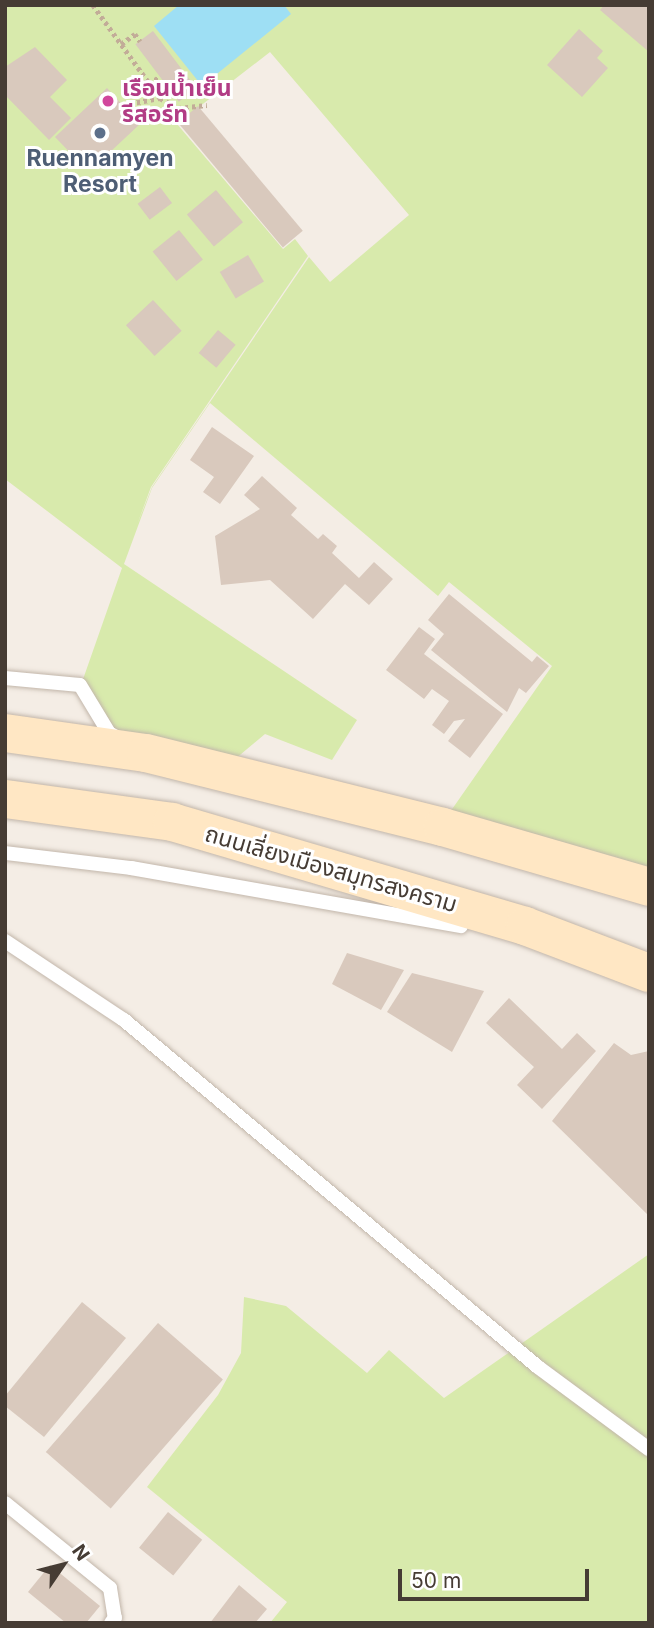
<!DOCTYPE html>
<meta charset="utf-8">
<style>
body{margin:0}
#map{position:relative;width:654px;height:1628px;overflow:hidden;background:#f4ede5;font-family:Inter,"Noto Sans Thai",sans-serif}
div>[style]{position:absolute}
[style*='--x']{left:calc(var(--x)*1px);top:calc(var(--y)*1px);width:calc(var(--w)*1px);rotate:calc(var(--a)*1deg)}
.green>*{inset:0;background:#d8eaac}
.water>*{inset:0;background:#9edff4}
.building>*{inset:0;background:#d9c9bd;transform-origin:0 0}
.path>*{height:4.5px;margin-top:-2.25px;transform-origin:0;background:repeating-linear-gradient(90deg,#c2ac98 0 3.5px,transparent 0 7px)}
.roads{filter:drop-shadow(0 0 2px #c2b6aa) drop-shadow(0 0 2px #c2b6aa)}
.service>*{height:14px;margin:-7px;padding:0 7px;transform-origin:7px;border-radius:7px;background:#fff}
.secondary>*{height:38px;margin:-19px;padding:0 19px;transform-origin:19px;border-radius:19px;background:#ffe7c4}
.dots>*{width:19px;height:19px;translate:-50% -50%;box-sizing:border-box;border:4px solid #fff;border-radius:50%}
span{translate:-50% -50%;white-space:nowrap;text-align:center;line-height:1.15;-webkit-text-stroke:6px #fff;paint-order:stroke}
.hotel-label{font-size:23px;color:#b23c85;font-weight:700}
.left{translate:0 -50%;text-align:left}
.service-label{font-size:23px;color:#4e5e75;font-weight:700}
.street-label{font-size:23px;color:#463c34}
.frame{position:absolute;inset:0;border:7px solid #463c34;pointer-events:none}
.north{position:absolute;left:28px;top:1530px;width:70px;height:70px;-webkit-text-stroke:5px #fff;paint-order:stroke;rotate:55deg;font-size:19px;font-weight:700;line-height:28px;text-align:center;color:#463c34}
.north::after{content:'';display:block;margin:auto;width:24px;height:32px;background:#463c34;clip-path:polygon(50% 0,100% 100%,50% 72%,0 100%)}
.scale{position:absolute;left:398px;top:1569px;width:191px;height:32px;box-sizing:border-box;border:4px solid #463c34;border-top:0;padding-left:9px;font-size:21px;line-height:24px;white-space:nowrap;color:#463c34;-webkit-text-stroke:5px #fff;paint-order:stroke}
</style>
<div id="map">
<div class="green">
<div style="clip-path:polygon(evenodd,5px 5px,649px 5px,649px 870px,638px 886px,442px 826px,147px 752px,110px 733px,81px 685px,122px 568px,5px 479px,5px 5px,270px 52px,409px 215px,330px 282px,309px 257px,152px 487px,137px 525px,151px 487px,308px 256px,295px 239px,283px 249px,177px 124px,270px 52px,5px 5px,210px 403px,438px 596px,449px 582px,552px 666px,441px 825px,222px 770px,265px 734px,332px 760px,357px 720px,124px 564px,152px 488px,210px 403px)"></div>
<div style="clip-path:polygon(649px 1254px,649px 1623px,270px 1623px,287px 1602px,147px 1487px,218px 1395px,241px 1353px,244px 1297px,286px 1306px,367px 1373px,389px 1350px,444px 1398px)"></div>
</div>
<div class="water">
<div style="clip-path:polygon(179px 5px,284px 5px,291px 14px,202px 86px,154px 26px)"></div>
</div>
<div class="building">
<div style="clip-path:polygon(604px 5px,649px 5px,649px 52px,600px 10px)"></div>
<div style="clip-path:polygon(579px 29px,603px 51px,597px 58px,608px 68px,582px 97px,547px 65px)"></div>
<div style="left:153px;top:31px;width:72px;height:22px;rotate:53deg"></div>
<div style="clip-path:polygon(35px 47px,67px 80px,50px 97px,71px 118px,49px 140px,5px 95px,5px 67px)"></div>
<div style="clip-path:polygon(107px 88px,140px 124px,93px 168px,85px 159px,81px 164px,55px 137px)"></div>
<div style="left:198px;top:106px;width:163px;height:26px;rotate:50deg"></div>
<div style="left:160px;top:187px;width:20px;height:28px;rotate:53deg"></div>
<div style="left:216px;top:190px;width:42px;height:38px;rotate:50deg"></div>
<div style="left:179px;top:230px;width:38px;height:34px;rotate:51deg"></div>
<div style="left:248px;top:255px;width:31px;height:33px;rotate:59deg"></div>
<div style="left:153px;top:300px;width:42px;height:37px;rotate:47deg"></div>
<div style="left:218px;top:330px;width:23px;height:30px;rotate:40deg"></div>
<div style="clip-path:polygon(212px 427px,254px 456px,220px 504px,203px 492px,214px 477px,190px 460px)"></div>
<div style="clip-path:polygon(262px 476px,297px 508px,291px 515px,318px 539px,323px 534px,337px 546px,332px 553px,359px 578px,374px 562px,393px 579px,369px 605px,345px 584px,313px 619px,270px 580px,221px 585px,215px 536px,260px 509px,244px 495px)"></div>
<div style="clip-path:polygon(449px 594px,532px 662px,537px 656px,549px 666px,526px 693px,519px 688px,507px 712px,431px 650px,444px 634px,428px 620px)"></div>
<div style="clip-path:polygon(419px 627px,435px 639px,424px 654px,503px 714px,470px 758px,448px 741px,465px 719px,454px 721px,444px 734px,432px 725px,449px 701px,432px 689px,424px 699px,386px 670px)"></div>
<div style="clip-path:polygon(347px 953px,404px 970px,381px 1010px,332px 984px)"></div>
<div style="clip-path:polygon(412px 973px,484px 991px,452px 1052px,387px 1012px)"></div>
<div style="clip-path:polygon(509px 998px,562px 1049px,577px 1033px,596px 1051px,542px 1109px,517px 1085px,534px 1067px,486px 1023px)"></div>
<div style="clip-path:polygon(614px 1043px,631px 1055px,649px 1051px,649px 1216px,552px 1121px)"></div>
<div style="clip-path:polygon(82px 1302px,126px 1338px,44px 1437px,5px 1406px,5px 1396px)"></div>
<div style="left:158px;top:1323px;width:86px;height:171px;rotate:41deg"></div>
<div style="left:168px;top:1512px;width:44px;height:46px;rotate:39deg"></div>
<div style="clip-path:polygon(50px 1565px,100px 1606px,86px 1623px,66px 1623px,28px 1592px)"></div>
<div style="clip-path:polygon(239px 1585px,267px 1609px,255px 1623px,210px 1623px)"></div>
</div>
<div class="path">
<div style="--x:93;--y:5;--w:115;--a:54.2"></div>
<div style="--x:160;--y:98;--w:21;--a:29"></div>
<div style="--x:178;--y:108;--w:29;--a:-6"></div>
<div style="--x:121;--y:44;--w:17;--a:-36"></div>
<div style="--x:135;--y:34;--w:9;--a:54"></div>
<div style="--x:149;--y:84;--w:12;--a:-35"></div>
<div style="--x:123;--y:105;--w:38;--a:-11"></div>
</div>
<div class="roads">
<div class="service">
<div style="--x:5;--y:678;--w:75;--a:5.3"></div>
<div style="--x:80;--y:685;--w:56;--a:58.9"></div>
<div style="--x:109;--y:733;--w:10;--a:29"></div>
<div style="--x:5;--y:853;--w:127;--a:6.8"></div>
<div style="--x:131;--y:868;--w:335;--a:10"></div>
<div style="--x:5;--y:941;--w:143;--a:33.6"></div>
<div style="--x:124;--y:1020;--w:540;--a:39.97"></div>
<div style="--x:538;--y:1367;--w:138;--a:36.5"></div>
<div style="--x:5;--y:1503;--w:135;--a:39"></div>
<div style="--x:110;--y:1588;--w:30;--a:81"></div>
<div style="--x:115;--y:1618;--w:6;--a:129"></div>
</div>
<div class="secondary">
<div style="--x:5;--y:733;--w:142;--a:8.1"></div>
<div style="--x:146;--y:753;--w:306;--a:14"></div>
<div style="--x:443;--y:827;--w:215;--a:16.2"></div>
<div style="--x:5;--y:799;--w:169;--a:7.8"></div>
<div style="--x:172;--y:822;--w:368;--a:16.4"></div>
<div style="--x:525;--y:926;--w:133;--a:20.8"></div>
</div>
</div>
<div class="dots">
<div style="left:108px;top:101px;background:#d1479c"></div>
<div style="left:100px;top:133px;background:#5c6f8a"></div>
</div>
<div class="hotel-label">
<span class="left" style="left:122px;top:101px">เรือนน้ำเย็น<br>รีสอร์ท</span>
</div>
<div class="service-label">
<span style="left:100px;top:171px">Ruennamyen<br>Resort</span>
</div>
<div class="street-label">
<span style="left:331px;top:869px;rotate:16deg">ถนนเลี่ยงเมืองสมุทรสงคราม</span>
</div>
<div class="frame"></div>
<div class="north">N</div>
<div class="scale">50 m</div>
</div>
